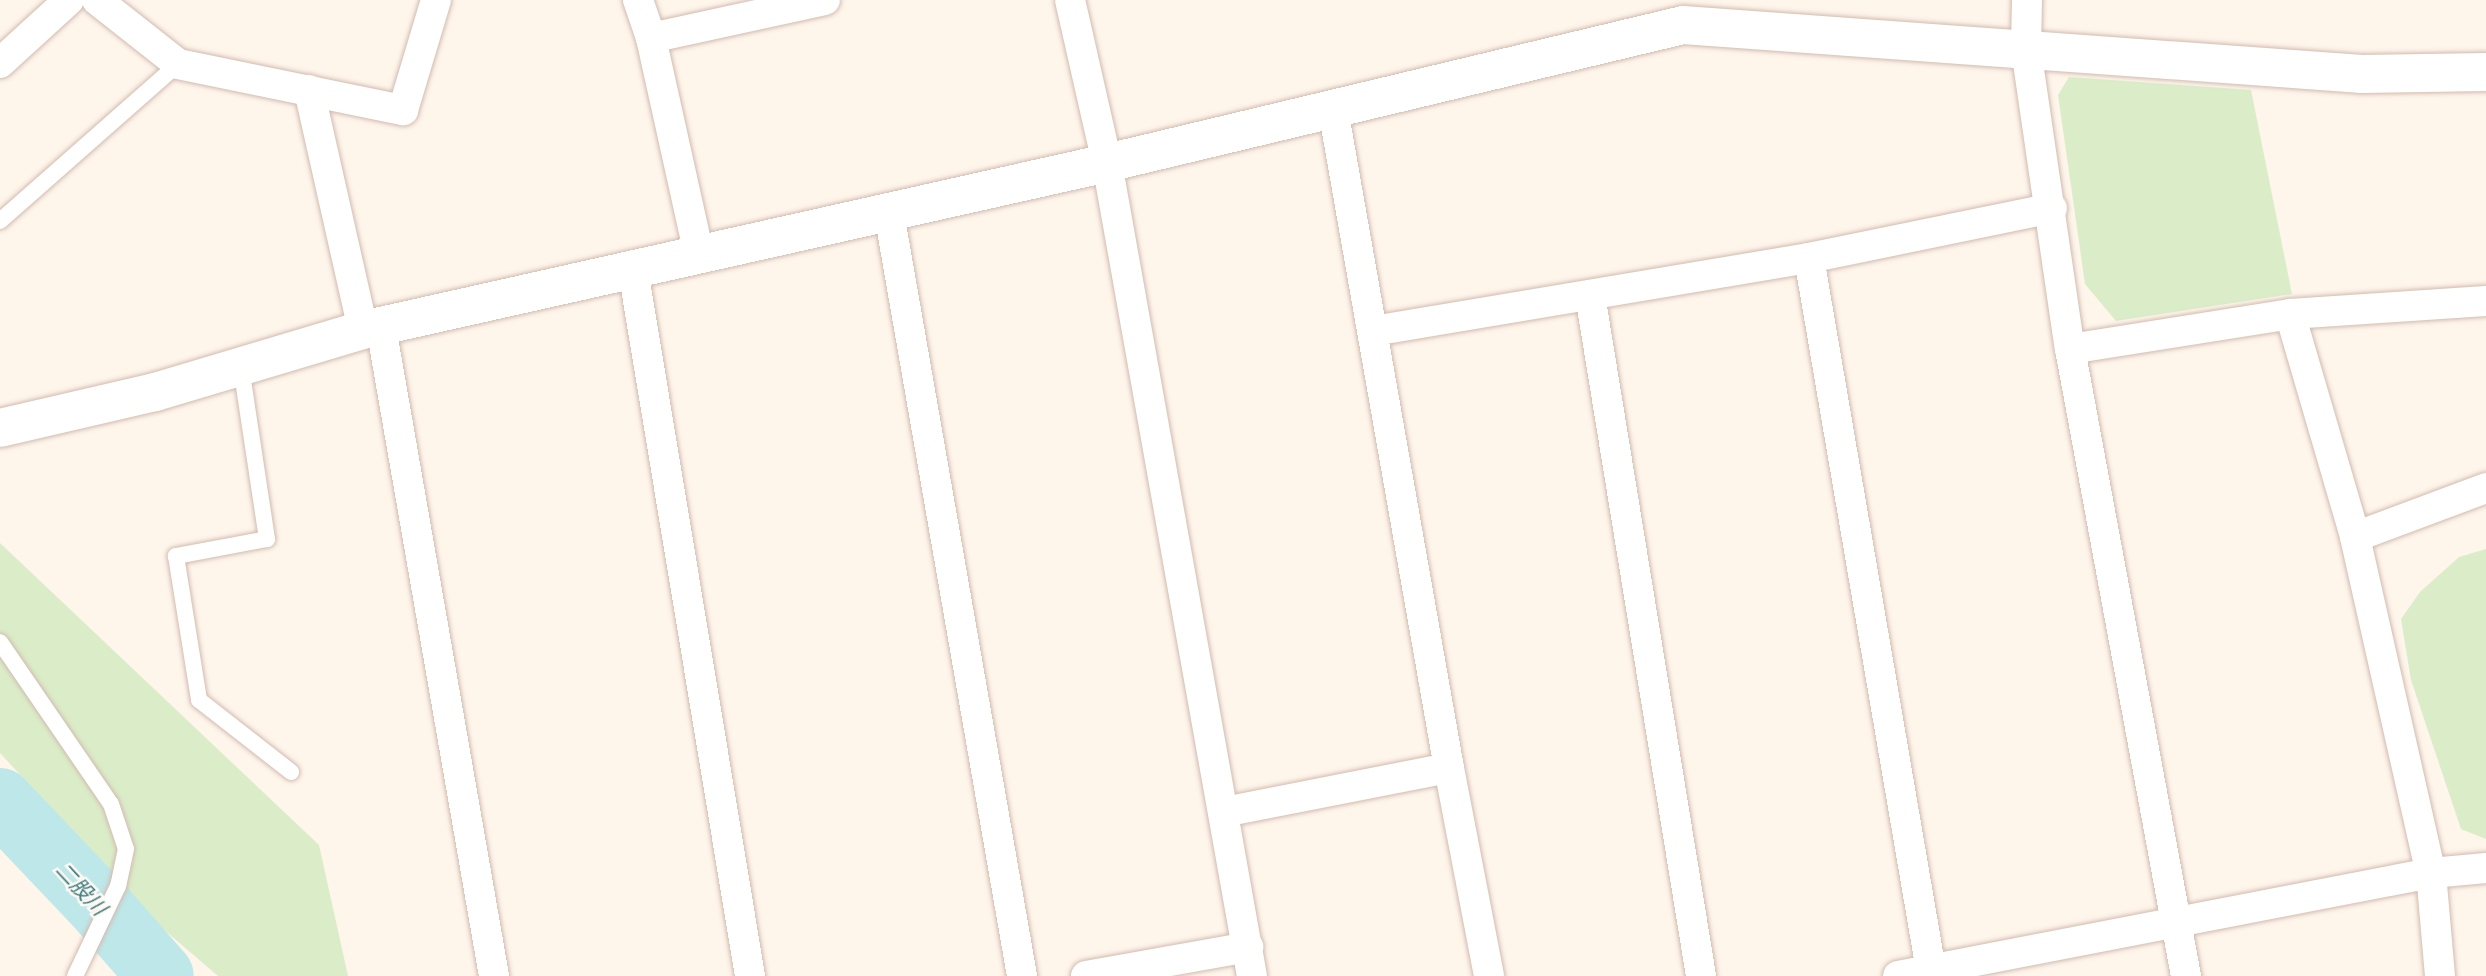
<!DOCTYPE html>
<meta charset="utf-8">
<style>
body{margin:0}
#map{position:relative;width:2486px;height:976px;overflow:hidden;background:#fef5eb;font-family:Rubik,"Noto Sans JP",sans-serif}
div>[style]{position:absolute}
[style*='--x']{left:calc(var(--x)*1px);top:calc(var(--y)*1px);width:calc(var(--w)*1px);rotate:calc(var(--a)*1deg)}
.green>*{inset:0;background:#daedc8}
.river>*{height:66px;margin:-33px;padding:0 33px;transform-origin:33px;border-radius:33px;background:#bee7e9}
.roads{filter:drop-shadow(0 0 2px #d2bbaf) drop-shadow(0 0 2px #d2bbaf)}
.service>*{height:16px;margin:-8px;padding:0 8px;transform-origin:8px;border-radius:8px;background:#fff}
.minor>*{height:30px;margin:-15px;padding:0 15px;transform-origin:15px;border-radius:15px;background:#fff}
.tertiary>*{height:38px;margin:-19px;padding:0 19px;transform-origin:19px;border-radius:19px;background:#fff}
span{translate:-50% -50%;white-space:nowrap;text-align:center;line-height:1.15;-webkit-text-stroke:5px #fff9f3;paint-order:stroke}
.water-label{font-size:21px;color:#3d7c80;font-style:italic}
</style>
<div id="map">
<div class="green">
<div style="clip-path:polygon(2069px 77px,2251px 90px,2292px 294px,2116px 321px,2085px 284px,2058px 95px)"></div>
<div style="clip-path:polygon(0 543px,319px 845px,348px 976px,218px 976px,162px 928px,0 753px)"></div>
<div style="clip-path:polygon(2486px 549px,2486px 839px,2461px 829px,2411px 680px,2401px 619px,2420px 592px,2459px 557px)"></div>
</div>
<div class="river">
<div style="--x:0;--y:801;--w:139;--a:46.5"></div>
<div style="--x:96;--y:902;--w:98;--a:48.7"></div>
</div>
<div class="roads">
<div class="service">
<div style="--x:0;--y:221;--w:237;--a:-41.4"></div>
<div style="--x:241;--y:367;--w:174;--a:81.4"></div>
<div style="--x:267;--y:539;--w:93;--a:169.4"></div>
<div style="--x:176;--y:556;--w:146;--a:80.9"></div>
<div style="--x:199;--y:700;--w:117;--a:38"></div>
<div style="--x:0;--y:642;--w:196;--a:55.6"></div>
<div style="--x:111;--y:804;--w:47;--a:71.6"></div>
<div style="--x:126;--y:849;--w:38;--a:102"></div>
<div style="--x:118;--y:886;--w:100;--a:115.5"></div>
</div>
<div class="minor">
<div style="--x:97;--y:0;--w:103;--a:38.3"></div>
<div style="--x:178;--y:64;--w:230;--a:11.6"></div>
<div style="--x:403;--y:110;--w:115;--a:-73.3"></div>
<div style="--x:638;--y:0;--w:40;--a:71.1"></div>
<div style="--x:651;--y:38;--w:222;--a:77.5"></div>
<div style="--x:1070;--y:0;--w:167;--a:77.2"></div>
<div style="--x:1107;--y:163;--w:826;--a:79.89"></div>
<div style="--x:2027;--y:0;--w:49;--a:91.2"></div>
<div style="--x:2026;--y:49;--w:303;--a:81.7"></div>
<div style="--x:2070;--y:349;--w:638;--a:79.52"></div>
<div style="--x:651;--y:38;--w:178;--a:-12.3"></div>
<div style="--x:0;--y:63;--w:93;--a:-42.4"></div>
<div style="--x:309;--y:90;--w:246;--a:77.3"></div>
<div style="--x:1333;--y:109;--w:669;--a:80.02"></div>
<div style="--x:1449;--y:768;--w:212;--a:79.1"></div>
<div style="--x:889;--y:213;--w:775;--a:80.11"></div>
<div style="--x:1809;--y:258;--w:728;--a:80.28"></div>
<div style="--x:633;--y:270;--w:716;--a:80.59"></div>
<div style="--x:1590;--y:295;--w:690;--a:80.74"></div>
<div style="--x:2290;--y:314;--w:232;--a:73.7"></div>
<div style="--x:2355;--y:537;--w:344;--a:77.3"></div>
<div style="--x:2431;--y:873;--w:103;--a:85"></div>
<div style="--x:381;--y:327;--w:659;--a:80.12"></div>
<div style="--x:1373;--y:331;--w:442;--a:-9.5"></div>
<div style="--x:1809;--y:258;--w:248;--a:-11.6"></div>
<div style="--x:2070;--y:349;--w:223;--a:-9"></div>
<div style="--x:2290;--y:314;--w:196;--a:-3.8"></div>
<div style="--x:2355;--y:537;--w:140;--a:-20.5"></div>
<div style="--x:1224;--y:812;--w:229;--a:-11.1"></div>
<div style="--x:1086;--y:976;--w:165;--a:-10.1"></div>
<div style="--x:1898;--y:976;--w:543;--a:-10.94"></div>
<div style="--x:2431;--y:873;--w:55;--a:-5.2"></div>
</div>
<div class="tertiary">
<div style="--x:0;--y:428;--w:159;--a:-13.1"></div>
<div style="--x:155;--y:392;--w:217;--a:-16.6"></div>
<div style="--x:363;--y:330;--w:763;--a:-12.65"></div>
<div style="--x:1107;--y:163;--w:592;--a:-13.47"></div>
<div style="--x:1683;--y:25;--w:681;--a:4.13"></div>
<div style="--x:2362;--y:74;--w:124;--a:-0.9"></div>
</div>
</div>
<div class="water-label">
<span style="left:81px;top:889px;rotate:47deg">二股川</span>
</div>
</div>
